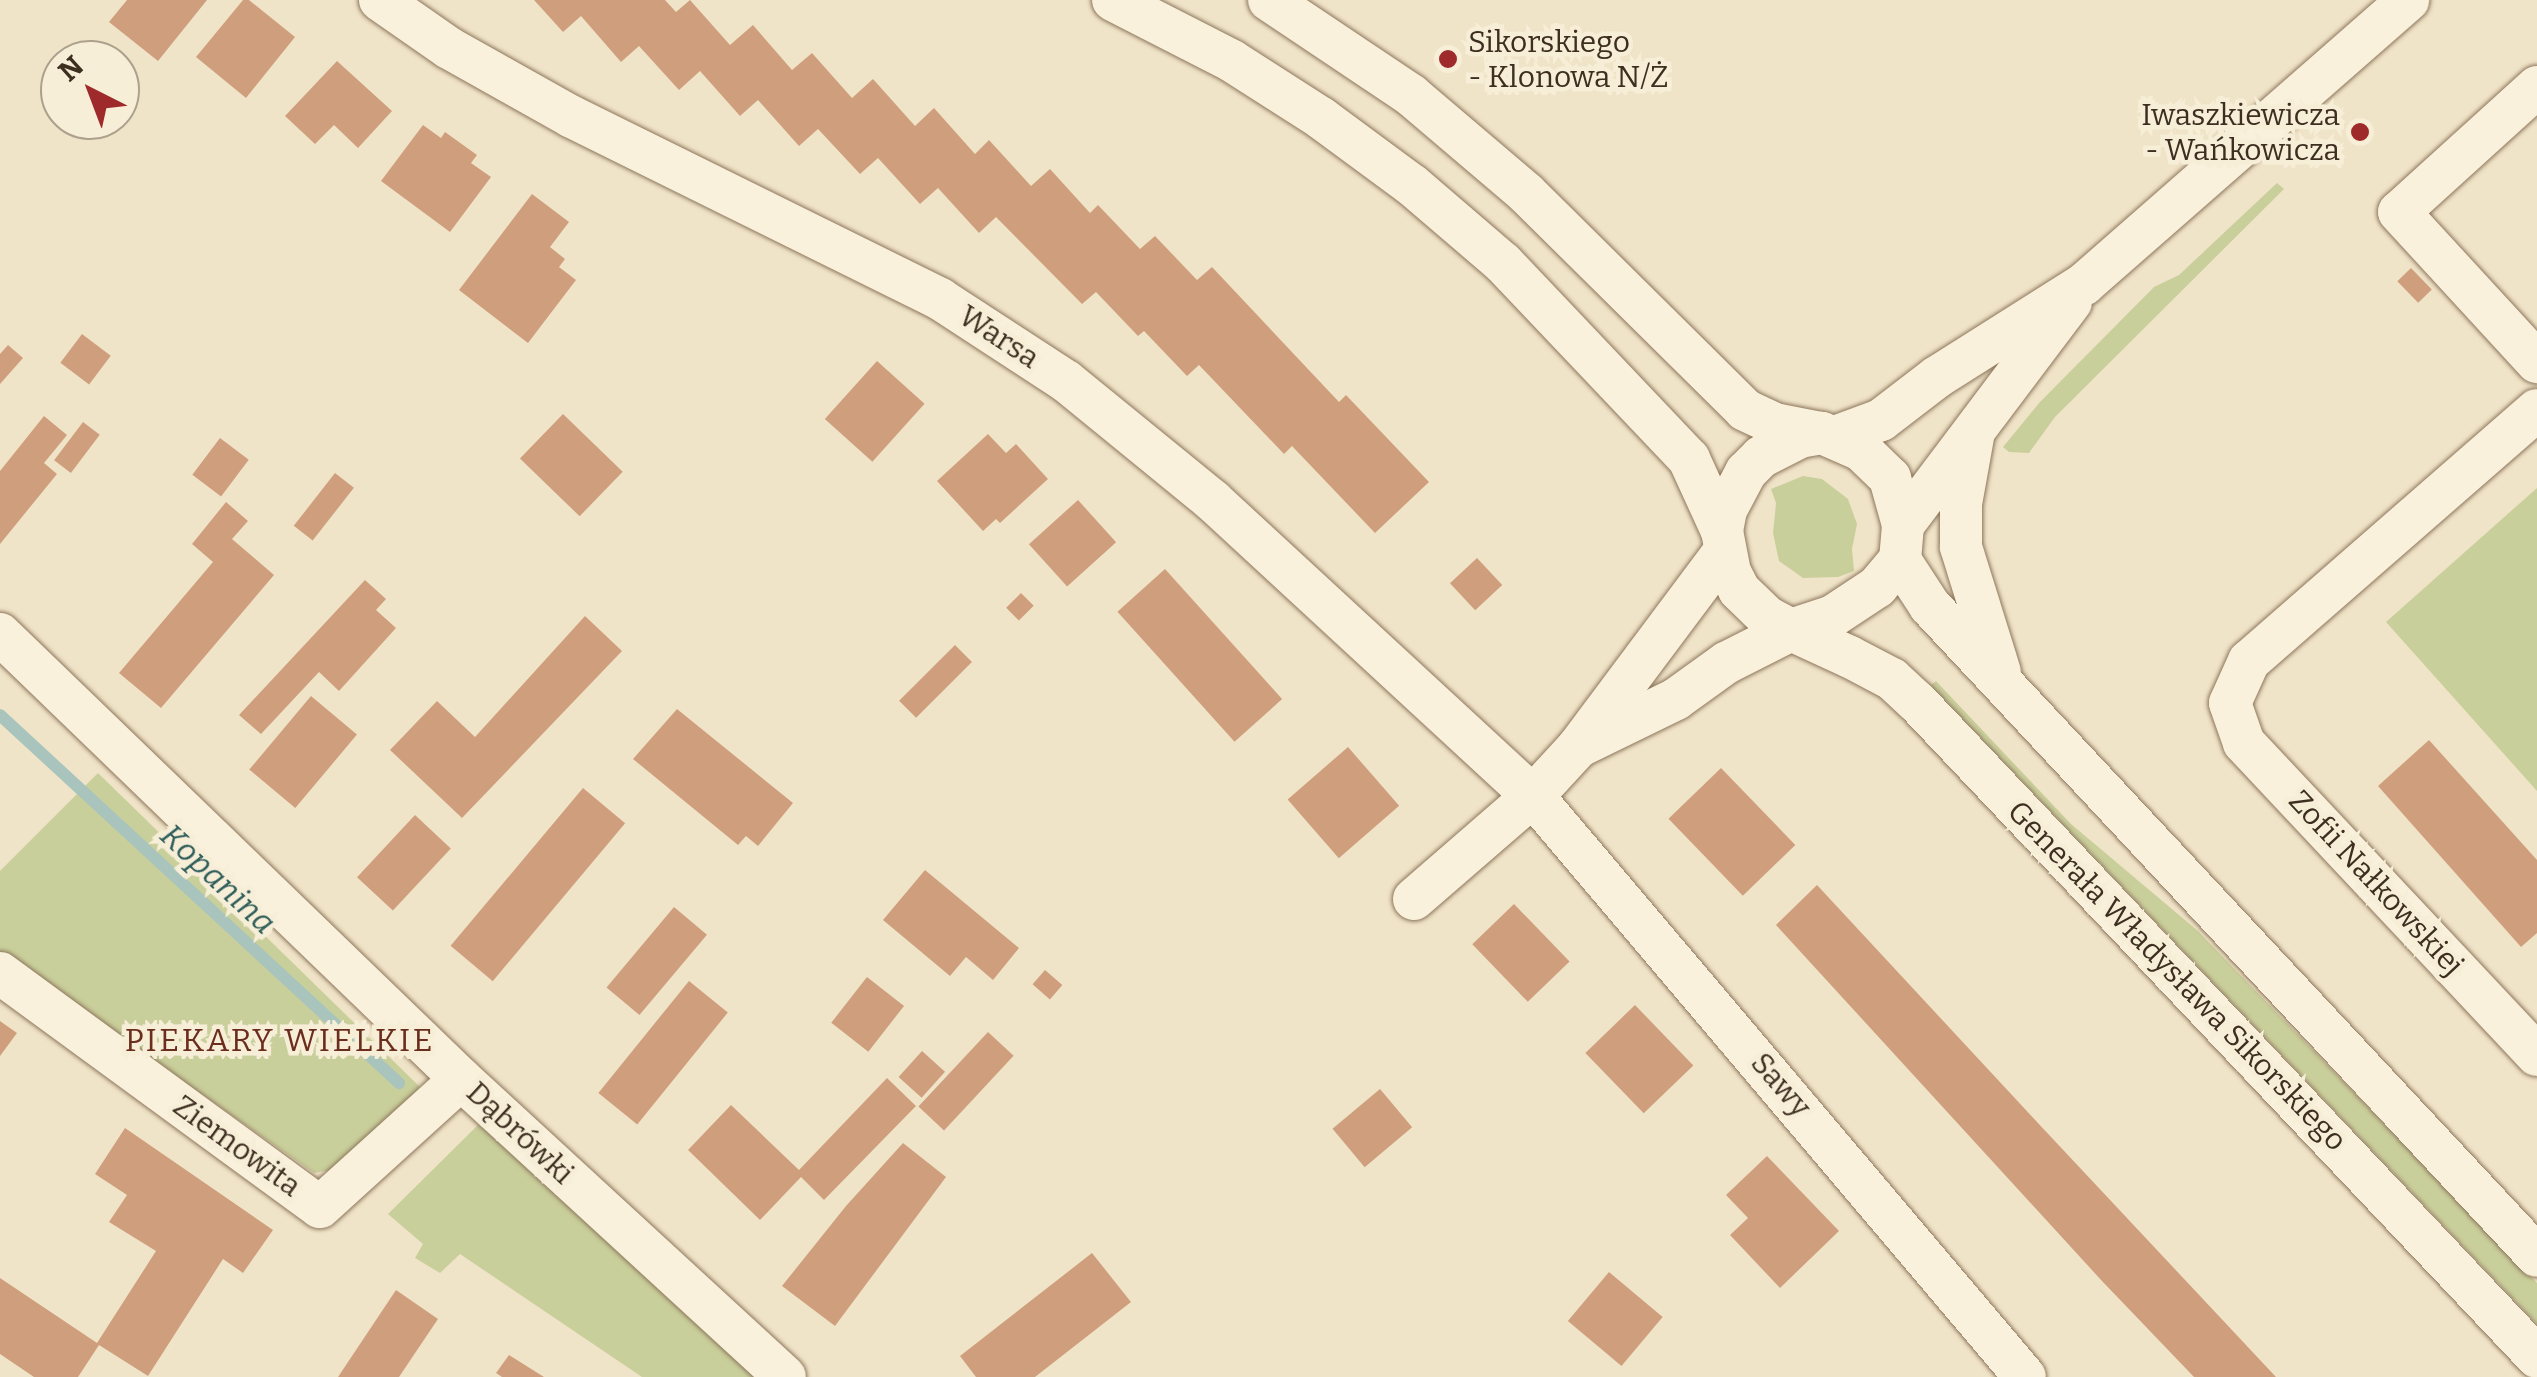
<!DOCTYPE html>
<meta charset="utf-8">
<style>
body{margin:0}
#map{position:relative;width:2537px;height:1377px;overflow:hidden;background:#f0e4c8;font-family:Bitter,serif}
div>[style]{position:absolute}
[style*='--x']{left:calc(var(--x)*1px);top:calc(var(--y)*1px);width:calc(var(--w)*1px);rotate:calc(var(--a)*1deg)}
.green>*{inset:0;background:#c9cf9b}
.stream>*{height:12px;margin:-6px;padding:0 6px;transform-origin:6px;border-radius:6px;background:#a9c4bc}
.building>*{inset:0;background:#cf9f7d;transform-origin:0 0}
.roads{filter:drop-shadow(0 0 2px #8d765c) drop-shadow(0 0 2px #8d765c)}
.minor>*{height:42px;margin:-21px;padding:0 21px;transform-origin:21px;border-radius:21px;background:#faf1dc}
.dots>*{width:28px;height:28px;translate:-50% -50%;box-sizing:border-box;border:5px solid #f7eed8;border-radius:50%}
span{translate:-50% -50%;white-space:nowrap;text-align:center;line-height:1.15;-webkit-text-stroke:9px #f7eed8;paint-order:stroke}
.poi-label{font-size:30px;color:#3d2e20}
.left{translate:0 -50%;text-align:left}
.right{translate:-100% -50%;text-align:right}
.street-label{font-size:30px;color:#3d2e20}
.water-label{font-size:32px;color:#2f5d5a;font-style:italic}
.neighbourhood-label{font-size:32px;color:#6b2e1e;letter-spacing:2.5px}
.north{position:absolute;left:40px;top:40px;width:100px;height:100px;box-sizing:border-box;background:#f7eed8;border:2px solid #ada18e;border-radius:50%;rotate:318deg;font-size:28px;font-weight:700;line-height:40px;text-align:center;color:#3d2e20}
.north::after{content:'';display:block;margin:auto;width:35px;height:45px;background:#9e2a2b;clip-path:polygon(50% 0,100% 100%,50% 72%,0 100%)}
</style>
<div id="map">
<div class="green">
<div style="clip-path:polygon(2277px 183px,2284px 189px,2055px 417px,2029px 453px,2009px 452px,2003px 447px,2040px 402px,2154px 287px,2179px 275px)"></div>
<div style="clip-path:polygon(1803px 476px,1822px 479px,1848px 499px,1857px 524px,1852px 549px,1854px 571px,1838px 577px,1803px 578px,1779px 561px,1773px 533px,1776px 503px,1771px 489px)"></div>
<div style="clip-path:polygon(2537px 488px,2537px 791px,2386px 622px)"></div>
<div style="clip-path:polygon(1936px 681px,2071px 824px,2198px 931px,2537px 1283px,2537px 1324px,1931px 685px)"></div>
<div style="clip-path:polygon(98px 773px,420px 1087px,354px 1166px,314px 1173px,0 952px,0 871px)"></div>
<div style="clip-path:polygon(479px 1124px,759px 1377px,642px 1377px,460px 1254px,440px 1273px,415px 1258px,423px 1244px,388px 1214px)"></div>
</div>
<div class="stream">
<div style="--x:0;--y:715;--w:543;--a:42.69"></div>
</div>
<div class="building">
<div style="clip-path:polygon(127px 0,207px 0,158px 61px,109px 22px)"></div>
<div style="clip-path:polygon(243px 0,249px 0,295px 37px,246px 98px,196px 57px)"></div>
<div style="clip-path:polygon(534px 0,665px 0,676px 12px,690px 0,730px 45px,753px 25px,792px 70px,812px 53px,852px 98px,873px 79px,915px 126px,934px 108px,975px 154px,989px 140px,1031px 186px,1050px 169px,1090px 213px,1098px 205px,1140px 249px,1155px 236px,1197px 280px,1212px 267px,1339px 402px,1346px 395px,1429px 482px,1375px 533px,1292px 446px,1284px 454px,1199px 365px,1187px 376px,1144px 331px,1138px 336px,1096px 292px,1082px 304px,996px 217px,979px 233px,938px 188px,920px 204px,878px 158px,860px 174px,818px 129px,799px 146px,758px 100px,740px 116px,700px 71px,679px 90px,639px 46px,621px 62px,581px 16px,563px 32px)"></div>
<div style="clip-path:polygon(337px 61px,392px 111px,358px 148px,334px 125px,315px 144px,285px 116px)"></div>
<div style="clip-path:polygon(423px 125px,441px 138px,445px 132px,477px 155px,471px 163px,491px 177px,450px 232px,381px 181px)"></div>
<div style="clip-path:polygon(532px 194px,569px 222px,550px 247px,565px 259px,559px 267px,576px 280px,528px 343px,459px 290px)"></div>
<div style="left:2411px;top:268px;width:30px;height:19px;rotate:46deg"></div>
<div style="left:82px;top:334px;width:36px;height:36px;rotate:37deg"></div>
<div style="clip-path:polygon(8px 345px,23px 358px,0 384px,0 354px)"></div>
<div style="left:877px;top:361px;width:64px;height:78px;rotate:42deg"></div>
<div style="left:563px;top:414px;width:83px;height:62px;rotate:44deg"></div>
<div style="clip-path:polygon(44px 416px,67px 435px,44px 463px,57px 474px,0 544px,0 471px)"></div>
<div style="left:83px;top:422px;width:21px;height:48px;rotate:37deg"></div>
<div style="clip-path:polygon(988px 434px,1006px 453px,1016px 444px,1048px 479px,1000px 523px,996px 519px,983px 531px,937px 481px)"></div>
<div style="left:220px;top:438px;width:36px;height:46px;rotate:37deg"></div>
<div style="left:335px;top:473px;width:24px;height:67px;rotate:38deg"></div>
<div style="left:1078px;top:500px;width:57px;height:66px;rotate:48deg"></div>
<div style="clip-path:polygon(226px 502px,248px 521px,232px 539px,274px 575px,161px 708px,119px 673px,213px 562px,192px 544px)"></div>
<div style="left:1477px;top:558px;width:37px;height:37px;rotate:47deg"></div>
<div style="left:1165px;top:569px;width:175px;height:64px;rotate:48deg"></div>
<div style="clip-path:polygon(365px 580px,386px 599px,376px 610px,396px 628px,339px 691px,319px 672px,261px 734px,239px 715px)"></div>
<div style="left:1021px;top:593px;width:18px;height:21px;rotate:45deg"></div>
<div style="clip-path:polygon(585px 616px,622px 651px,462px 818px,390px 750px,437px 701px,475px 737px)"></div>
<div style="left:955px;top:645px;width:24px;height:79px;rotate:45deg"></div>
<div style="left:311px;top:696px;width:60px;height:96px;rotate:40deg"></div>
<div style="clip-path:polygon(677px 709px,793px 803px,758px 846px,746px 836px,738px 845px,633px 759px)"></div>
<div style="clip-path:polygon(2429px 740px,2537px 860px,2537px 933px,2521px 947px,2378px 786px)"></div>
<div style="left:1348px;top:747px;width:78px;height:80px;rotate:49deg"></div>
<div style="left:1721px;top:768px;width:107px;height:73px;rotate:46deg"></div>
<div style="left:583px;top:788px;width:55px;height:206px;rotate:40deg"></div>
<div style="left:415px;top:815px;width:49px;height:85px;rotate:43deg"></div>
<div style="clip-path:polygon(925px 870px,1019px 948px,993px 980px,966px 957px,950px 976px,883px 920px)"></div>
<div style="clip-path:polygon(1817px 885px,2037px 1122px,2276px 1377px,2194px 1377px,2102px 1281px,1776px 925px)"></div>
<div style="left:1514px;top:904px;width:80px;height:58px;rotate:46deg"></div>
<div style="left:674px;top:907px;width:43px;height:105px;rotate:40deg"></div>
<div style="left:1045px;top:970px;width:23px;height:19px;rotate:41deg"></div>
<div style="left:867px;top:977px;width:47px;height:58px;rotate:38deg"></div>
<div style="left:689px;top:981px;width:50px;height:144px;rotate:39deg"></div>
<div style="left:1635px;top:1005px;width:84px;height:69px;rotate:46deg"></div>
<div style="clip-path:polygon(0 1021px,17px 1033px,0 1056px)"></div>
<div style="left:988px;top:1032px;width:35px;height:102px;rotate:43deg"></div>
<div style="left:922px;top:1051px;width:31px;height:35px;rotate:42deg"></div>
<div style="clip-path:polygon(887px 1078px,916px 1106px,824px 1200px,801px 1177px,760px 1220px,688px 1150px,731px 1105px,799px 1170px)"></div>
<div style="left:1380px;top:1089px;width:50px;height:62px;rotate:50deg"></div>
<div style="clip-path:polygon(125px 1128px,273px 1230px,243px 1273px,223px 1259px,148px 1376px,99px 1345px,78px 1377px,34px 1377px,0 1354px,0 1278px,97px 1343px,156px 1251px,109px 1222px,127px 1195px,95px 1174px)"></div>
<div style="clip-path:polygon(903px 1143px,946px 1177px,835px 1326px,782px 1286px,846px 1206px)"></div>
<div style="clip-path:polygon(1767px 1156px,1839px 1231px,1780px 1288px,1730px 1235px,1748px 1218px,1726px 1195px)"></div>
<div style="clip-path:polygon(1092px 1253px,1131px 1302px,1035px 1377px,976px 1377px,960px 1356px)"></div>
<div style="left:1609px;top:1272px;width:70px;height:64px;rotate:40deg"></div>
<div style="clip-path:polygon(396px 1290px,438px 1319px,399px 1377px,338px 1377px)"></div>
<div style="clip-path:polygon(509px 1355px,544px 1377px,502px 1377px,496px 1373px)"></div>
</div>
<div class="roads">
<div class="minor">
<div style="--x:380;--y:0;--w:84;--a:34.8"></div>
<div style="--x:449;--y:48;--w:141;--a:29.3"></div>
<div style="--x:572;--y:117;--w:411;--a:26.3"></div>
<div style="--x:940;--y:299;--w:150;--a:33.1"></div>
<div style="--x:1066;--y:381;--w:190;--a:39.2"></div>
<div style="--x:1213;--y:501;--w:435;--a:42.7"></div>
<div style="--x:1533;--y:796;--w:761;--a:49.74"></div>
<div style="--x:1113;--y:0;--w:134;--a:27.1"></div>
<div style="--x:1232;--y:61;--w:106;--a:32.6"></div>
<div style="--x:1321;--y:118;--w:113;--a:36.4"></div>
<div style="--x:1412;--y:185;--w:120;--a:40.6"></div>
<div style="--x:1503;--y:263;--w:270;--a:46.5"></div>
<div style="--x:1689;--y:459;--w:79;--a:65.4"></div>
<div style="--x:1269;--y:0;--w:171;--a:33.8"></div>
<div style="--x:1411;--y:95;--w:151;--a:40.4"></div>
<div style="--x:1526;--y:193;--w:308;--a:44.7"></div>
<div style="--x:1745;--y:410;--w:33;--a:25"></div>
<div style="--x:1775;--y:424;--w:47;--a:11.1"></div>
<div style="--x:2537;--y:87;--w:186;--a:137.8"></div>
<div style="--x:2399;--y:212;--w:204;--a:47.4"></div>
<div style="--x:2537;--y:410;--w:382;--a:138.9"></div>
<div style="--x:2249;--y:661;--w:46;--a:114.3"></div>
<div style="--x:2230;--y:703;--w:42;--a:70.7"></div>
<div style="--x:2244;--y:743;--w:428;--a:46.8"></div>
<div style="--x:1835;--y:437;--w:49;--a:-20.3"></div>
<div style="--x:1881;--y:420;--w:71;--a:-37.5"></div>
<div style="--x:1937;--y:377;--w:174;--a:-32.3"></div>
<div style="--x:2084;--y:284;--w:431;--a:-41.2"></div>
<div style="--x:1973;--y:437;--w:68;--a:100.2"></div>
<div style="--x:1961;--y:504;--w:43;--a:90"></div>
<div style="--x:1961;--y:547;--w:131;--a:72.7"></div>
<div style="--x:1903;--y:525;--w:279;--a:-53"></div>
<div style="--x:1900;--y:560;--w:55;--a:56.9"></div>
<div style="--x:1930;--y:606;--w:889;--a:46.96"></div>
<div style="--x:0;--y:634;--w:641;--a:43.99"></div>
<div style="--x:461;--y:1079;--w:440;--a:42.6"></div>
<div style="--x:1578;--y:747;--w:109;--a:-26.1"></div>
<div style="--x:1676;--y:699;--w:62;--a:-35.8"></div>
<div style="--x:1726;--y:663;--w:73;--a:-26.9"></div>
<div style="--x:1791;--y:630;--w:44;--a:-18.4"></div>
<div style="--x:1833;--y:616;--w:53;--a:-33.4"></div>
<div style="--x:1877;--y:587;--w:35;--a:-50"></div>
<div style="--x:1900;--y:560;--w:35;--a:-85"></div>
<div style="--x:1903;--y:525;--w:49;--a:-105.5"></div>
<div style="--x:1890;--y:478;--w:40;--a:-136"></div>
<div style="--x:1861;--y:450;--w:43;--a:-156.4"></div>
<div style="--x:1822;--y:433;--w:22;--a:170"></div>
<div style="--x:1800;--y:437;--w:44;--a:152.9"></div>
<div style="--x:1761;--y:457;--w:21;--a:135"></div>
<div style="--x:1746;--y:472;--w:43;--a:117.8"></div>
<div style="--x:1726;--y:510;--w:21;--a:101"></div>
<div style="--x:1722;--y:531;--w:42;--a:79"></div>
<div style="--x:1730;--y:572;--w:20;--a:63"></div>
<div style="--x:1739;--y:590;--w:39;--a:44"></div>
<div style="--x:1767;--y:617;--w:27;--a:28"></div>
<div style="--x:1791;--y:630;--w:65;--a:24.6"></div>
<div style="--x:1850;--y:657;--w:47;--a:27.6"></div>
<div style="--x:1892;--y:679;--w:34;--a:43"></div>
<div style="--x:1917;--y:702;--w:902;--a:46.57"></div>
<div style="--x:1414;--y:899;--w:157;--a:-40.9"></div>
<div style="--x:1533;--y:796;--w:67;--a:-47.4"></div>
<div style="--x:1578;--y:747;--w:244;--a:-53.2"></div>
<div style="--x:0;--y:973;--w:396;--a:36.2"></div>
<div style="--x:320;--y:1207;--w:190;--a:-42.2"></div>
</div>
</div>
<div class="dots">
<div style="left:1448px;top:59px;background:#9e2a2b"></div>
<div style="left:2360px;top:132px;background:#9e2a2b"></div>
</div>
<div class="poi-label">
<span class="left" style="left:1468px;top:59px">Sikorskiego<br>- Klonowa N/Ż</span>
<span class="right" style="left:2340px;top:132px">Iwaszkiewicza<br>- Wańkowicza</span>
</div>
<div class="street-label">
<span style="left:999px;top:337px;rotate:33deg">Warsa</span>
<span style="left:2376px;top:883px;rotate:47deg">Zofii Nałkowskiej</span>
<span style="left:2177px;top:976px;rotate:46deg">Generała Władysława Sikorskiego</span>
<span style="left:1781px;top:1085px;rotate:49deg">Sawy</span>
<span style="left:520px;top:1133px;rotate:43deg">Dąbrówki</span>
<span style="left:237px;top:1146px;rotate:36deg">Ziemowita</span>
</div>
<div class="water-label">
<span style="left:218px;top:879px;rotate:43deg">Kopanina</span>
</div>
<div class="neighbourhood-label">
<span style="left:280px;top:1040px">PIEKARY WIELKIE</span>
</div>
<div class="north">N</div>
</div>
